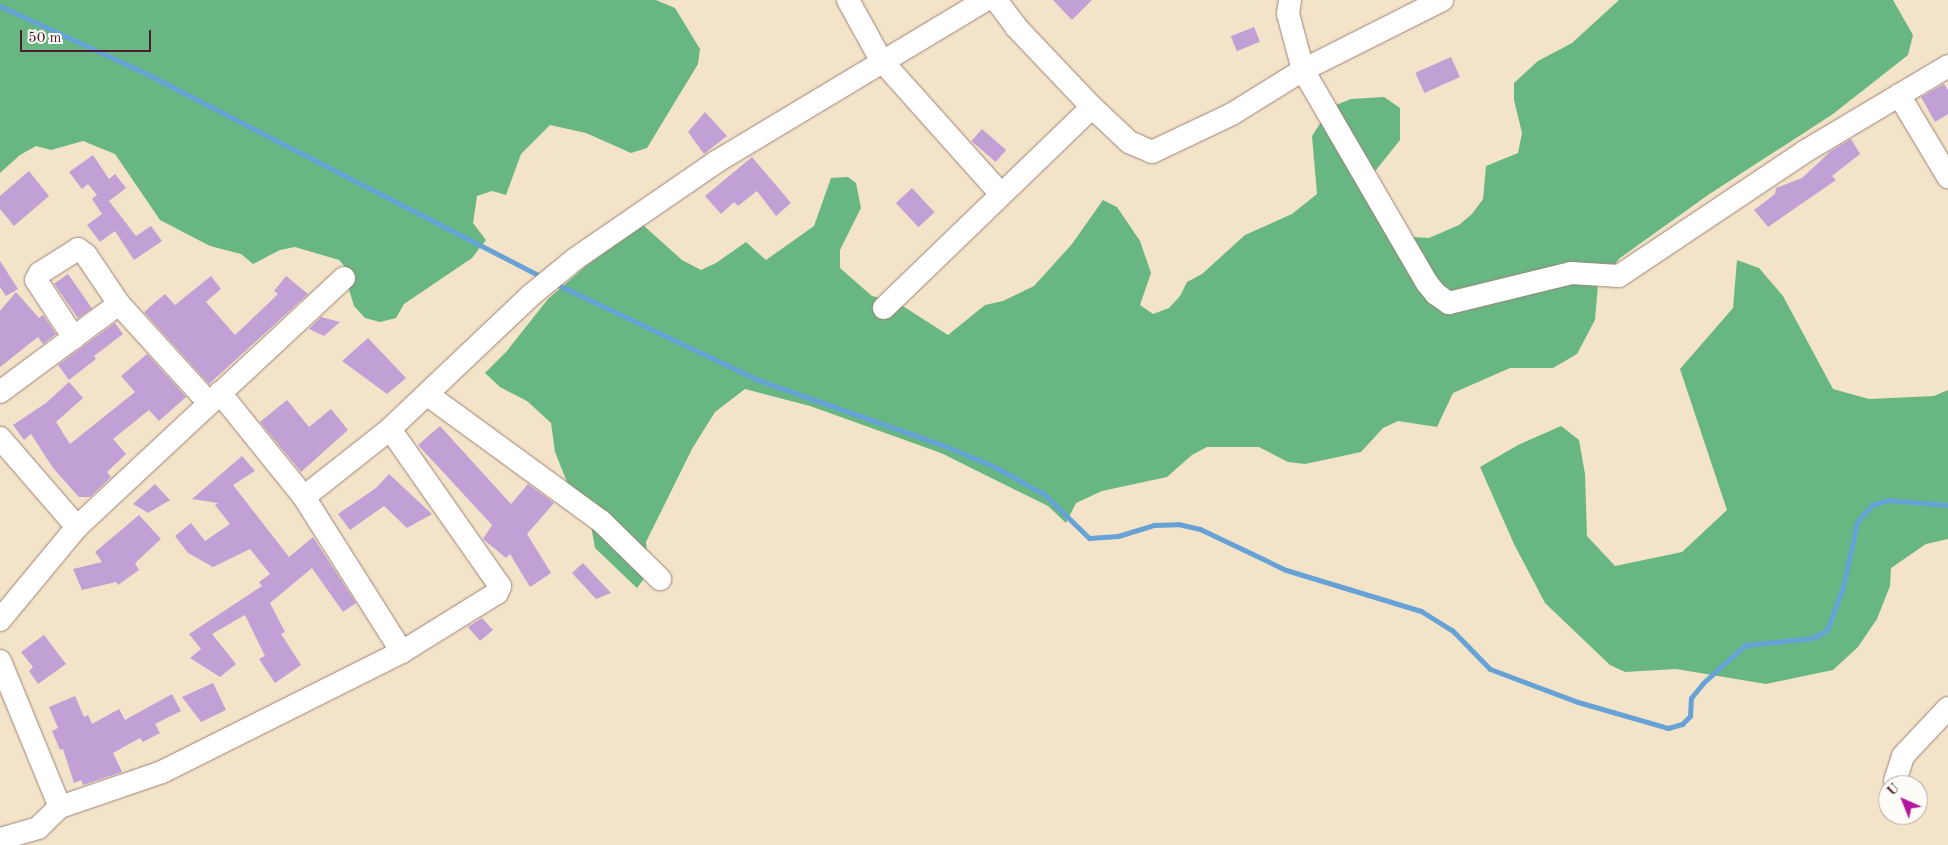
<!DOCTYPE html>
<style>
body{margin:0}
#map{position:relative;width:1948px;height:845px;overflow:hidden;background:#f3e4c9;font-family:"Old Standard TT",serif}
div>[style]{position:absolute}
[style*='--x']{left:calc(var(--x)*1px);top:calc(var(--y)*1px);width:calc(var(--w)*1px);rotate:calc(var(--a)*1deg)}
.forest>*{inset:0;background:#68b782}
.stream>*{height:5px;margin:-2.5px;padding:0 2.5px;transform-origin:2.5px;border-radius:2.5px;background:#67a2d7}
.building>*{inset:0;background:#c1a0d6;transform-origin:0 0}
.roads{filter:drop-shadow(0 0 1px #9e827a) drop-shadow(0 0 1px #9e827a)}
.minor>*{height:22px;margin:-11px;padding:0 11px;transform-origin:11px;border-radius:11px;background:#fff}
span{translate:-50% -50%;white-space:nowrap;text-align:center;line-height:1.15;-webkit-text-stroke:4px #fdfcf7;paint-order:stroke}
.north{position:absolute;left:1878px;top:775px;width:50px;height:50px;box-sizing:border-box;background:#fdfcf7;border:1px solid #b5a4a5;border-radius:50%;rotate:316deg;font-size:14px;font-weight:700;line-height:20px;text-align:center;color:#4a1f2b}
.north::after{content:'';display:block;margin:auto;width:18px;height:22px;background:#b5179e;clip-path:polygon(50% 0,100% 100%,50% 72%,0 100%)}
.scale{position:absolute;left:20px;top:30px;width:131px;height:22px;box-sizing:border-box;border:2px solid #4a1f2b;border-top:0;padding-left:6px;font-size:15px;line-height:18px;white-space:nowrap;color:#4a1f2b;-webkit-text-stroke:4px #fdfcf7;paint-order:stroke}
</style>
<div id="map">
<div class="forest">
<div style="clip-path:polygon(0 0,656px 0,675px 8px,700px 49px,698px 64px,647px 148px,631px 153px,586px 133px,550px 125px,521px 154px,506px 195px,492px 191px,477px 196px,473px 223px,486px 240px,472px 258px,404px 304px,396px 318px,380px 322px,365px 318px,354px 306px,349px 290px,350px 273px,339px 260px,295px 247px,280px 250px,253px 264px,241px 254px,210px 246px,160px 220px,115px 154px,83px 141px,51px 150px,36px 146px,20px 155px,0 173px)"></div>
<div style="clip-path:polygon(1619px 0,1893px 0,1913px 35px,1908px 55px,1833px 114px,1708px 195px,1620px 258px,1598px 284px,1595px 320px,1577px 354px,1553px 368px,1510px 368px,1453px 393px,1437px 427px,1398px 421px,1383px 428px,1361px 452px,1305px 464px,1288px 462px,1259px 447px,1207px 447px,1192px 455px,1167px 477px,1102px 491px,1076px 503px,1066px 523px,1048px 506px,941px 453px,810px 406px,745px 389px,715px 412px,692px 449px,646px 542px,649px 572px,637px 588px,595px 548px,588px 509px,567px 482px,555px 452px,551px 423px,527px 401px,500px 387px,485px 373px,506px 352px,548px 299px,586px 266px,643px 225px,682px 260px,701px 270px,716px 263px,746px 242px,766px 260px,814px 226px,831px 178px,848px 177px,856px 183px,861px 208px,840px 250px,840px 268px,872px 296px,898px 303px,948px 335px,985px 305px,1003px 301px,1034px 286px,1072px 244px,1103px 200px,1117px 207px,1140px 241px,1151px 273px,1140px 305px,1153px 314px,1169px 308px,1180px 296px,1187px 282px,1202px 274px,1245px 235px,1292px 214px,1317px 194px,1312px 136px,1324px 117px,1336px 105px,1351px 99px,1384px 97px,1400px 108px,1400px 140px,1372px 175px,1413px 237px,1429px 238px,1459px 225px,1472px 214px,1483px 199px,1486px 166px,1518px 153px,1522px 133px,1514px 100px,1514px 83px,1538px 61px,1572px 43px)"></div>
<div style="clip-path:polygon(1737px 260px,1759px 268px,1783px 296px,1833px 389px,1869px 399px,1934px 396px,1948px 390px,1948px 539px,1926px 544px,1891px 568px,1890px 586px,1877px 619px,1858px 647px,1833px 670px,1766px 684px,1676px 669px,1625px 672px,1610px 665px,1545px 603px,1514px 544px,1480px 467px,1518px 445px,1561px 426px,1579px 440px,1585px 474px,1587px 536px,1615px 566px,1682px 552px,1727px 510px,1680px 369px,1733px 308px)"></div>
</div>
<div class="stream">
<div style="--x:0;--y:6;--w:164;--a:24.8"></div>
<div style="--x:149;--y:75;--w:444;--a:27.2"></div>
<div style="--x:554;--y:283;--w:226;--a:25.4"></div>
<div style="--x:758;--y:380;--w:196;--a:19.4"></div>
<div style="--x:943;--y:445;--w:56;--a:22.9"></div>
<div style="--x:995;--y:467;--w:56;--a:28.9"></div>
<div style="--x:1044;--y:494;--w:63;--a:44.4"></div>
<div style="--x:1089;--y:538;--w:29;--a:-4"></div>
<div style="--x:1118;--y:536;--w:38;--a:-17"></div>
<div style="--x:1154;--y:525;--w:24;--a:-2"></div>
<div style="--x:1178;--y:524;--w:23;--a:13"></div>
<div style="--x:1200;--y:529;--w:95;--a:25.5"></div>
<div style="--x:1286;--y:570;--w:141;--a:16.9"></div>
<div style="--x:1421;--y:611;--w:36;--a:32"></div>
<div style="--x:1452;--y:630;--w:54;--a:45.7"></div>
<div style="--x:1490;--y:669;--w:94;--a:20.6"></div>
<div style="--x:1578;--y:702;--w:94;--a:16.1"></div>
<div style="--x:1668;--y:728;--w:15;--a:-16"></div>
<div style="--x:1682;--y:724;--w:11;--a:-45"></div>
<div style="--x:1690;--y:716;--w:18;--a:-87"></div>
<div style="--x:1691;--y:698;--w:19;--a:-51"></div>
<div style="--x:1703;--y:683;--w:57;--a:-42.1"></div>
<div style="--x:1745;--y:645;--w:68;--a:-5.9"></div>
<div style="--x:1813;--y:638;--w:16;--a:-30"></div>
<div style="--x:1827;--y:630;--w:46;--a:-69.6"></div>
<div style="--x:1843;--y:587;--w:66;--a:-77.8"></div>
<div style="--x:1857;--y:522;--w:23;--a:-49"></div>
<div style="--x:1872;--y:505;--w:16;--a:-18"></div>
<div style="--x:1887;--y:500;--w:61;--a:4.7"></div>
</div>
<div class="building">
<div style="clip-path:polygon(1053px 0,1092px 0,1072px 20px)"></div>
<div style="left:1254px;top:27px;width:16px;height:25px;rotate:68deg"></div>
<div style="left:1451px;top:57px;width:22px;height:39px;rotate:66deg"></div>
<div style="clip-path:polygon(1944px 84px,1948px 90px,1948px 114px,1935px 122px,1921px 97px)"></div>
<div style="clip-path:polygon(705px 112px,727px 136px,704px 154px,688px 132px)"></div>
<div style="left:982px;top:129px;width:32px;height:16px;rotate:41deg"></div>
<div style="clip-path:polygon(1851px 139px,1860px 154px,1832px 176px,1836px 180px,1768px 227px,1754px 210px,1775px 194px,1776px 188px,1802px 178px,1831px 151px)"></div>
<div style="clip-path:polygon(93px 155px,109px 179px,115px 174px,126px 188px,109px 201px,136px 236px,151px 226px,162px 241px,134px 260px,115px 231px,100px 242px,87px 225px,102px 214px,92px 199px,97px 195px,88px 184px,82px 189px,69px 172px)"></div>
<div style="clip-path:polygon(752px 157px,791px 203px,776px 216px,757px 191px,738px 206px,734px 202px,721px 214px,705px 196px)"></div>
<div style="clip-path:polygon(29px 171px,49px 196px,14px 226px,0 209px,0 196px)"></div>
<div style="left:912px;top:188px;width:33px;height:22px;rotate:47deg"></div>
<div style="clip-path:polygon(0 261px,18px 289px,6px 296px,0 287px)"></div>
<div style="left:68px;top:274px;width:42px;height:17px;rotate:55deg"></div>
<div style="clip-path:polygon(211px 276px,221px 289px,206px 302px,235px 335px,278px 294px,274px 291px,286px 276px,308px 294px,209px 384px,144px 312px,165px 294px,175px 305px)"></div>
<div style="clip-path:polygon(16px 292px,39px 318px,43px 315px,56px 334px,43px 344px,38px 337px,0 367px,0 311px)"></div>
<div style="clip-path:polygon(321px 317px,340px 322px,324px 336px,309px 329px)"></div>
<div style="clip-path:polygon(115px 323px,123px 334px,94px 356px,96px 359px,69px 380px,58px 365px)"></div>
<div style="clip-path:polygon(368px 338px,406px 378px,387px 394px,342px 361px)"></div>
<div style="clip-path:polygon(147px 354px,186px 397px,159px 421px,149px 410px,113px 439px,126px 454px,107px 472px,111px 477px,90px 497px,79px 497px,53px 468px,31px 434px,24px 440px,13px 425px,46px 403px,69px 382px,83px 398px,56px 422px,70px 444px,135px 392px,121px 376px)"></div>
<div style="clip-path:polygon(287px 400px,309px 427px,331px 409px,348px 430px,301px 472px,260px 422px)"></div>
<div style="clip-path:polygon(440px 426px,511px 504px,528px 484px,554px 503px,527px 534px,551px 573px,530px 587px,510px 554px,506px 558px,483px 539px,492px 525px,418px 445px)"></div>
<div style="clip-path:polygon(242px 456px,255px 471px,233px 485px,289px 557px,313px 537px,356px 603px,343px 612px,312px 568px,270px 603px,285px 632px,281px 634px,301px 665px,275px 683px,259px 659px,265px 656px,245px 615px,212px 634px,236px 664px,220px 677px,190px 658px,201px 649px,189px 634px,262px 586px,259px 582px,270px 574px,250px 549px,213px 567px,188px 553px,175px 536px,191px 523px,205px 541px,230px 524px,215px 505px,218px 503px,192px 499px)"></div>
<div style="clip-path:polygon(389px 474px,432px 514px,407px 528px,384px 506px,350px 530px,338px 514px,376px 488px)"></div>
<div style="clip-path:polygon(155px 484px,170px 500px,148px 513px,133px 504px)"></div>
<div style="clip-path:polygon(139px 515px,161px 539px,135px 563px,139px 570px,118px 585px,116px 582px,82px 590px,73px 569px,102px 562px,95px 552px)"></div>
<div style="clip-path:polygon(583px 563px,611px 593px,596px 599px,572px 573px)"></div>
<div style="clip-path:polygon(482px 618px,493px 630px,480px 641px,468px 627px)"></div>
<div style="clip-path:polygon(44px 635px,66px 664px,38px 684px,29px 671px,33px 667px,21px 652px)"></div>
<div style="clip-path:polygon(213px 683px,226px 710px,201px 722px,182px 697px)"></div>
<div style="clip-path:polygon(172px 694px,181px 711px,155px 724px,160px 733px,143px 742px,140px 738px,113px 753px,122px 772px,83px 785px,81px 780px,74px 783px,63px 749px,60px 750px,52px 731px,58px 728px,49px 707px,75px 696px,84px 717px,88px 715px,92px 724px,119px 709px,125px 720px)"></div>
</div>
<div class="roads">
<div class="minor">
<div style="--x:848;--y:0;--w:68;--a:61.2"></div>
<div style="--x:881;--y:60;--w:180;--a:48.2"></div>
<div style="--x:996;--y:0;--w:34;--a:53"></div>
<div style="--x:1016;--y:27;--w:110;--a:46.5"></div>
<div style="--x:1092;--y:107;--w:51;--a:43.4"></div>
<div style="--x:1129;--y:142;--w:25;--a:23"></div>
<div style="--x:1152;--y:152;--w:89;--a:-25.4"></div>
<div style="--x:1232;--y:114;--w:84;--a:-31.8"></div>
<div style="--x:1303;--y:70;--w:156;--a:-26.7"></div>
<div style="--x:1290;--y:0;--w:14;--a:98"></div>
<div style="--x:1288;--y:14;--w:58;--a:75"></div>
<div style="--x:1303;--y:70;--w:246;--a:59.8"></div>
<div style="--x:1427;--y:283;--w:14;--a:51"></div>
<div style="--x:1436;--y:294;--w:16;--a:35"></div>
<div style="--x:1449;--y:303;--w:126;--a:-13.8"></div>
<div style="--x:1571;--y:273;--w:48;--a:3.6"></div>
<div style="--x:1619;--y:276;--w:223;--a:-33.8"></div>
<div style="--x:1804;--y:152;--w:168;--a:-30.8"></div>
<div style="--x:1899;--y:95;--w:96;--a:59.1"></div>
<div style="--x:884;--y:308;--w:289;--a:-44"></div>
<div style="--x:74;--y:338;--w:69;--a:-123.2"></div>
<div style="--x:36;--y:280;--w:8;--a:-60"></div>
<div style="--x:40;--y:273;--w:45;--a:-32.3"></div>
<div style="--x:78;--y:249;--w:10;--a:37"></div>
<div style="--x:86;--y:255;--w:59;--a:56"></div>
<div style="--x:119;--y:304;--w:134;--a:47.7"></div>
<div style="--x:0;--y:392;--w:148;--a:-36.5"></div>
<div style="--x:428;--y:395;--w:214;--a:36.1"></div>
<div style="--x:601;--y:521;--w:83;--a:44.5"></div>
<div style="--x:390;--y:429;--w:192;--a:55"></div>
<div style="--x:500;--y:586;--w:8;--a:113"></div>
<div style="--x:497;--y:593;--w:112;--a:148.2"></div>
<div style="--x:0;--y:438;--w:118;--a:49.1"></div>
<div style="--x:304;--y:497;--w:110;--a:-38.3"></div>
<div style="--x:390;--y:429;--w:193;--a:-43.5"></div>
<div style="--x:530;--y:296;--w:58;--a:-39.4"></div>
<div style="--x:575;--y:259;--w:171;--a:-34.5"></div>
<div style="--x:716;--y:162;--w:315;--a:-31"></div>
<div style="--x:0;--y:620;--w:121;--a:-50.4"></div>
<div style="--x:77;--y:527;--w:365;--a:-43"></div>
<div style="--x:0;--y:661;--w:158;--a:67.7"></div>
<div style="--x:1895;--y:781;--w:26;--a:-72"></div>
<div style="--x:1903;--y:756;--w:66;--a:-46.8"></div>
<div style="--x:0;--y:839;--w:40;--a:-16"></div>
<div style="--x:38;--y:828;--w:30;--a:-44"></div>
<div style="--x:60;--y:807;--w:108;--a:-18.9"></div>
<div style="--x:162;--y:772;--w:268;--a:-26.6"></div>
<div style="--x:402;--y:652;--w:183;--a:-122.3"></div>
<div style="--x:304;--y:497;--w:134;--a:-128.9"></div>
</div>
</div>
<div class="north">U</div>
<div class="scale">50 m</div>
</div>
